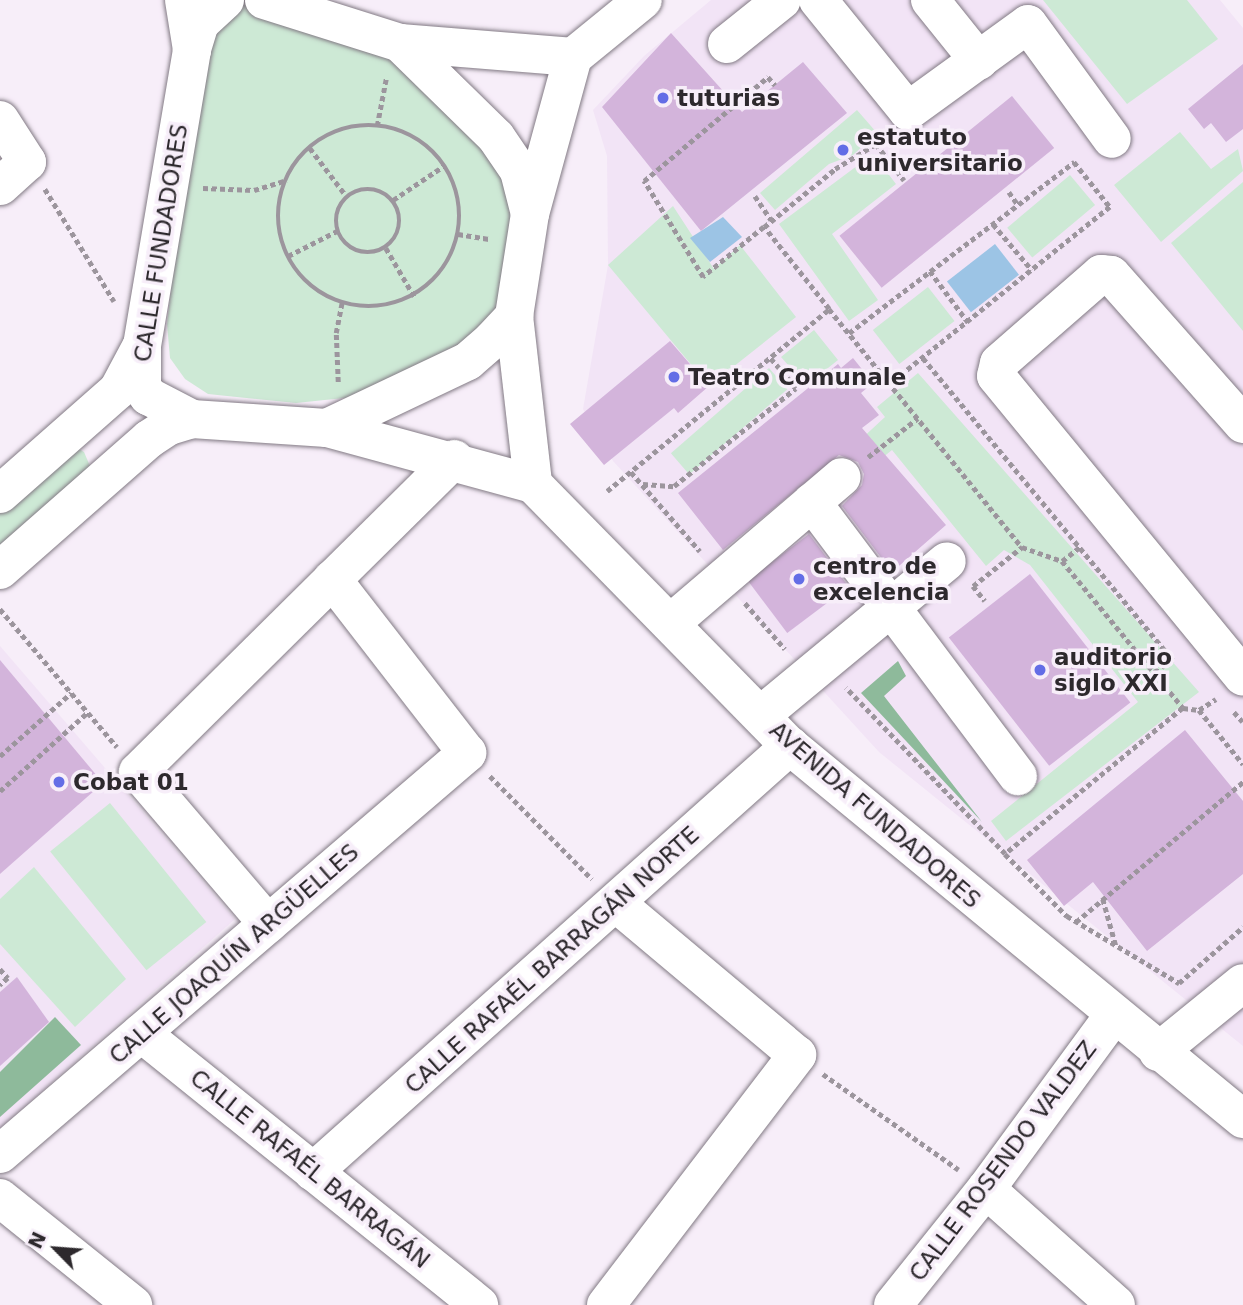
<!DOCTYPE html>
<meta charset="utf-8">
<style>
body{margin:0}
#map{position:relative;width:1243px;height:1305px;overflow:hidden;background:#f7eef9;font-family:"DejaVu Sans",sans-serif}
div>[style]{position:absolute}
[style*='--x']{left:calc(var(--x)*1px);top:calc(var(--y)*1px);width:calc(var(--w)*1px);rotate:calc(var(--a)*1deg)}
.built>*{inset:0;background:#f2e4f6}
.green>*{inset:0;background:#cde9d5;transform-origin:0 0}
.forest>*{inset:0;background:#8eba9b}
.water>*{inset:0;background:#9cc4e5;transform-origin:0 0}
.building>*{inset:0;background:#d3b4db;transform-origin:0 0}
.path>*{height:4.5px;margin-top:-2.25px;transform-origin:0;background:repeating-linear-gradient(90deg,#9c959d 0 5px,transparent 0 8.5px)}
.path>.ring{margin:-2.25px;padding:0;box-sizing:content-box;background:none;border:4.5px solid #9c959d;border-radius:50%}
.roads{filter:drop-shadow(0 0 2px #827a84) drop-shadow(0 0 2px #827a84)}
.minor>*{height:38px;margin:-19px;padding:0 19px;transform-origin:19px;border-radius:19px;background:#fff}
.major>*{height:38px;margin:-19px;padding:0 19px;transform-origin:19px;border-radius:19px;background:#fff}
.dots>*{width:19px;height:19px;translate:-50% -50%;box-sizing:border-box;border:4px solid #f7eef9;border-radius:50%}
span{translate:-50% -50%;white-space:nowrap;text-align:center;line-height:1.15;-webkit-text-stroke:7px #f7eef9;paint-order:stroke}
.poi-label{font-size:23px;color:#2d292d;font-weight:700}
.left{translate:0 -50%;text-align:left}
.street-label{font-size:23px;color:#2d292d}
.north{position:absolute;left:21px;top:1214px;width:70px;height:70px;-webkit-text-stroke:5px #f7eef9;paint-order:stroke;rotate:295deg;font-size:19px;font-weight:700;line-height:28px;text-align:center;color:#2d292d}
.north::after{content:'';display:block;margin:auto;width:24px;height:32px;background:#2d292d;clip-path:polygon(50% 0,100% 100%,50% 72%,0 100%)}
</style>
<div id="map">
<div class="built">
<div style="clip-path:polygon(711px 0,1220px 0,1243px 28px,1243px 1046px,879px 752px,613px 461px,583px 409px,608px 265px,607px 156px,593px 110px,644px 56px)"></div>
<div style="clip-path:polygon(0 646px,235px 919px,0 1129px)"></div>
</div>
<div class="green">
<div style="clip-path:polygon(249px 0,391px 53px,498px 150px,519px 230px,488px 333px,363px 396px,296px 403px,208px 394px,185px 379px,170px 358px,167px 324px,197px 52px,227px 4px)"></div>
<div style="clip-path:polygon(1043px 0,1187px 0,1218px 39px,1127px 104px)"></div>
<div style="clip-path:polygon(857px 110px,877px 133px,853px 155px,829px 164px,775px 210px,760px 193px)"></div>
<div style="clip-path:polygon(1180px 132px,1211px 169px,1238px 149px,1243px 171px,1161px 242px,1114px 185px)"></div>
<div style="clip-path:polygon(873px 154px,896px 184px,832px 234px,878px 300px,849px 321px,779px 224px)"></div>
<div style="left:1070px;top:175px;width:39px;height:82px;rotate:50deg"></div>
<div style="clip-path:polygon(1243px 182px,1243px 331px,1171px 243px)"></div>
<div style="clip-path:polygon(673px 206px,714px 269px,740px 245px,796px 317px,709px 386px,608px 265px)"></div>
<div style="left:928px;top:287px;width:43px;height:70px;rotate:52deg"></div>
<div style="clip-path:polygon(814px 330px,838px 360px,813px 380px,803px 368px,796px 374px,781px 357px)"></div>
<div style="left:769px;top:368px;width:28px;height:130px;rotate:49deg"></div>
<div style="clip-path:polygon(918px 373px,1199px 692px,1006px 841px,991px 821px,1138px 702px,1030px 565px,1004px 550px,986px 566px,892px 450px,877px 462px,858px 442px,885px 417px,877px 407px)"></div>
<div style="clip-path:polygon(74px 446px,84px 452px,90px 466px,0 557px,0 505px)"></div>
<div style="left:110px;top:803px;width:153px;height:77px;rotate:51deg"></div>
<div style="clip-path:polygon(34px 867px,126px 979px,75px 1027px,0 944px,0 899px)"></div>
</div>
<div class="forest">
<div style="clip-path:polygon(898px 661px,906px 676px,884px 696px,982px 822px,861px 693px)"></div>
<div style="clip-path:polygon(55px 1017px,81px 1045px,0 1117px,0 1072px)"></div>
</div>
<div class="water">
<div style="clip-path:polygon(723px 217px,742px 237px,710px 262px,690px 238px)"></div>
<div style="left:995px;top:244px;width:39px;height:61px;rotate:52deg"></div>
</div>
<div class="building">
<div style="clip-path:polygon(671px 33px,742px 112px,803px 62px,847px 113px,701px 231px,602px 107px)"></div>
<div style="clip-path:polygon(1243px 64px,1243px 129px,1226px 142px,1211px 123px,1204px 129px,1188px 109px)"></div>
<div style="left:1012px;top:96px;width:67px;height:222px;rotate:51deg"></div>
<div style="clip-path:polygon(670px 341px,709px 386px,678px 413px,674px 408px,604px 465px,570px 424px)"></div>
<div style="clip-path:polygon(853px 358px,873px 383px,861px 393px,879px 415px,862px 428px,946px 525px,892px 572px,842px 506px,862px 485px,864px 474px,858px 462px,839px 455px,723px 550px,678px 493px,838px 364px,841px 368px)"></div>
<div style="left:809px;top:534px;width:66px;height:77px;rotate:53deg"></div>
<div style="left:1030px;top:574px;width:163px;height:103px;rotate:52deg"></div>
<div style="clip-path:polygon(0 660px,103px 783px,0 874px)"></div>
<div style="clip-path:polygon(1185px 730px,1243px 801px,1243px 874px,1147px 951px,1093px 882px,1064px 906px,1027px 860px)"></div>
<div style="clip-path:polygon(17px 977px,49px 1022px,0 1066px,0 992px)"></div>
</div>
<div class="path">
<div class="ring" style="left:278px;top:125px;width:177.5px;height:177.5px"></div>
<div style="--x:377;--y:126;--w:48;--a:-79.2"></div>
<div style="--x:310;--y:148;--w:61;--a:52.9"></div>
<div style="--x:203;--y:188;--w:51;--a:2.2"></div>
<div style="--x:254;--y:190;--w:34;--a:-17"></div>
<div class="ring" style="left:336px;top:189px;width:59.5px;height:59.5px"></div>
<div style="--x:45;--y:189;--w:132;--a:58.4"></div>
<div style="--x:1009;--y:192;--w:16;--a:55"></div>
<div style="--x:755;--y:196;--w:29;--a:56"></div>
<div style="--x:393;--y:200;--w:63;--a:-33.9"></div>
<div style="--x:993;--y:224;--w:60;--a:49.7"></div>
<div style="--x:764;--y:227;--w:92;--a:-39.2"></div>
<div style="--x:835;--y:169;--w:48;--a:-31.4"></div>
<div style="--x:876;--y:144;--w:46;--a:52.1"></div>
<div style="--x:458;--y:234;--w:33;--a:9"></div>
<div style="--x:386;--y:248;--w:56;--a:59.7"></div>
<div style="--x:288;--y:256;--w:55;--a:-27"></div>
<div style="--x:930;--y:271;--w:64;--a:53.3"></div>
<div style="--x:829;--y:309;--w:306;--a:51"></div>
<div style="--x:1022;--y:547;--w:42;--a:19.3"></div>
<div style="--x:1062;--y:561;--w:190;--a:50.5"></div>
<div style="--x:1183;--y:708;--w:230;--a:140.6"></div>
<div style="--x:1005;--y:854;--w:230;--a:-133.8"></div>
<div style="--x:849;--y:333;--w:283;--a:-37.2"></div>
<div style="--x:1074;--y:162;--w:58;--a:51.3"></div>
<div style="--x:1110;--y:207;--w:282;--a:141.2"></div>
<div style="--x:923;--y:358;--w:392;--a:50.4"></div>
<div style="--x:1173;--y:660;--w:23;--a:146"></div>
<div style="--x:338;--y:382;--w:49;--a:-92.3"></div>
<div style="--x:336;--y:333;--w:31;--a:-79"></div>
<div style="--x:868;--y:457;--w:63;--a:-38"></div>
<div style="--x:631;--y:472;--w:105;--a:48.9"></div>
<div style="--x:643;--y:484;--w:31;--a:4"></div>
<div style="--x:674;--y:486;--w:156;--a:-38.8"></div>
<div style="--x:796;--y:388;--w:40;--a:-131"></div>
<div style="--x:607;--y:491;--w:287;--a:-39.3"></div>
<div style="--x:829;--y:309;--w:105;--a:-128.4"></div>
<div style="--x:764;--y:227;--w:79;--a:140.7"></div>
<div style="--x:703;--y:277;--w:113;--a:-121.6"></div>
<div style="--x:644;--y:181;--w:162;--a:-40"></div>
<div style="--x:768;--y:77;--w:11;--a:49"></div>
<div style="--x:1062;--y:561;--w:23;--a:-38"></div>
<div style="--x:973;--y:586;--w:63;--a:-38.5"></div>
<div style="--x:973;--y:586;--w:19;--a:51"></div>
<div style="--x:745;--y:603;--w:61;--a:49"></div>
<div style="--x:0;--y:609;--w:181;--a:49.7"></div>
<div style="--x:1183;--y:708;--w:16;--a:7"></div>
<div style="--x:1199;--y:710;--w:70;--a:50.8"></div>
<div style="--x:1199;--y:710;--w:20;--a:-33"></div>
<div style="--x:1234;--y:712;--w:13;--a:48"></div>
<div style="--x:0;--y:756;--w:95;--a:-41.6"></div>
<div style="--x:490;--y:776;--w:145;--a:45.3"></div>
<div style="--x:0;--y:791;--w:118;--a:-41.9"></div>
<div style="--x:1005;--y:854;--w:88;--a:45"></div>
<div style="--x:1067;--y:916;--w:131;--a:30.9"></div>
<div style="--x:1179;--y:983;--w:85;--a:-41.2"></div>
<div style="--x:1103;--y:899;--w:49;--a:74.5"></div>
<div style="--x:1076;--y:922;--w:218;--a:-40"></div>
<div style="--x:0;--y:969;--w:12;--a:48"></div>
<div style="--x:8;--y:978;--w:11;--a:139"></div>
<div style="--x:823;--y:1074;--w:166;--a:35.2"></div>
</div>
<div class="roads">
<div class="minor">
<div style="--x:184;--y:0;--w:51;--a:80.9"></div>
<div style="--x:818;--y:0;--w:143;--a:51"></div>
<div style="--x:908;--y:111;--w:148;--a:-35.9"></div>
<div style="--x:1028;--y:24;--w:142;--a:53.9"></div>
<div style="--x:930;--y:0;--w:78;--a:51.2"></div>
<div style="--x:727;--y:44;--w:70;--a:-38.7"></div>
<div style="--x:0;--y:120;--w:50;--a:57.3"></div>
<div style="--x:27;--y:162;--w:36;--a:138"></div>
<div style="--x:514;--y:316;--w:169;--a:83.5"></div>
<div style="--x:1243;--y:424;--w:199;--a:-131.5"></div>
<div style="--x:1111;--y:275;--w:10;--a:-174"></div>
<div style="--x:1101;--y:274;--w:135;--a:138.9"></div>
<div style="--x:999;--y:363;--w:13;--a:103"></div>
<div style="--x:996;--y:376;--w:389;--a:50.6"></div>
<div style="--x:327;--y:428;--w:213;--a:15.2"></div>
<div style="--x:533;--y:484;--w:367;--a:45.6"></div>
<div style="--x:790;--y:746;--w:587;--a:39.47"></div>
<div style="--x:812;--y:502;--w:343;--a:53.1"></div>
<div style="--x:672;--y:622;--w:223;--a:-40.5"></div>
<div style="--x:761;--y:715;--w:241;--a:-39.6"></div>
<div style="--x:268;--y:924;--w:200;--a:-130.5"></div>
<div style="--x:138;--y:772;--w:445;--a:-44.7"></div>
<div style="--x:141;--y:1033;--w:434;--a:38.8"></div>
<div style="--x:1158;--y:1052;--w:109;--a:-39.1"></div>
<div style="--x:0;--y:1154;--w:616;--a:-40.65"></div>
<div style="--x:467;--y:753;--w:220;--a:-127.8"></div>
<div style="--x:313;--y:1172;--w:640;--a:-41.77"></div>
<div style="--x:986;--y:1189;--w:174;--a:41.7"></div>
<div style="--x:0;--y:1198;--w:171;--a:38.8"></div>
<div style="--x:606;--y:1305;--w:315;--a:-52.6"></div>
<div style="--x:797;--y:1055;--w:235;--a:-140"></div>
<div style="--x:893;--y:1305;--w:149;--a:-51.3"></div>
<div style="--x:986;--y:1189;--w:215;--a:-53.7"></div>
</div>
<div class="major">
<div style="--x:225;--y:0;--w:34;--a:137"></div>
<div style="--x:200;--y:23;--w:28;--a:107"></div>
<div style="--x:192;--y:50;--w:299;--a:99.6"></div>
<div style="--x:142;--y:345;--w:41;--a:90"></div>
<div style="--x:142;--y:386;--w:12;--a:59"></div>
<div style="--x:148;--y:396;--w:50;--a:27.6"></div>
<div style="--x:192;--y:419;--w:135;--a:3.8"></div>
<div style="--x:327;--y:428;--w:156;--a:-25.4"></div>
<div style="--x:468;--y:361;--w:32;--a:-41"></div>
<div style="--x:492;--y:340;--w:33;--a:-47"></div>
<div style="--x:514;--y:316;--w:103;--a:-81.1"></div>
<div style="--x:530;--y:214;--w:163;--a:-74.7"></div>
<div style="--x:264;--y:0;--w:143;--a:17.5"></div>
<div style="--x:400;--y:43;--w:134;--a:44.4"></div>
<div style="--x:496;--y:137;--w:41;--a:55.9"></div>
<div style="--x:519;--y:171;--w:44;--a:75.7"></div>
<div style="--x:400;--y:43;--w:174;--a:4.6"></div>
<div style="--x:573;--y:57;--w:90;--a:-39.2"></div>
<div style="--x:0;--y:494;--w:157;--a:-41.4"></div>
<div style="--x:118;--y:390;--w:49;--a:-61.9"></div>
<div style="--x:0;--y:570;--w:198;--a:-41.3"></div>
<div style="--x:149;--y:439;--w:24;--a:-33"></div>
<div style="--x:169;--y:426;--w:24;--a:-17"></div>
</div>
</div>
<div class="dots">
<div style="left:663px;top:98px;background:#636de6"></div>
<div style="left:843px;top:150px;background:#636de6"></div>
<div style="left:674px;top:377px;background:#636de6"></div>
<div style="left:799px;top:579px;background:#636de6"></div>
<div style="left:1040px;top:670px;background:#636de6"></div>
<div style="left:59px;top:782px;background:#636de6"></div>
</div>
<div class="poi-label">
<span class="left" style="left:677px;top:98px">tuturias</span>
<span class="left" style="left:857px;top:150px">estatuto<br>universitario</span>
<span class="left" style="left:688px;top:377px">Teatro Comunale</span>
<span class="left" style="left:813px;top:579px">centro de<br>excelencia</span>
<span class="left" style="left:1054px;top:670px">auditorio<br>siglo XXI</span>
<span class="left" style="left:73px;top:782px">Cobat 01</span>
</div>
<div class="street-label">
<span style="left:161px;top:243px;rotate:-81deg">CALLE FUNDADORES</span>
<span style="left:875px;top:815px;rotate:41deg">AVENIDA FUNDADORES</span>
<span style="left:234px;top:954px;rotate:-41deg">CALLE JOAQUÍN ARGÜELLES</span>
<span style="left:552px;top:960px;rotate:-42deg">CALLE RAFAÉL BARRAGÁN NORTE</span>
<span style="left:1003px;top:1161px;rotate:-53deg">CALLE ROSENDO VALDEZ</span>
<span style="left:310px;top:1169px;rotate:39deg">CALLE RAFAÉL BARRAGÁN</span>
</div>
<div class="north">N</div>
</div>
